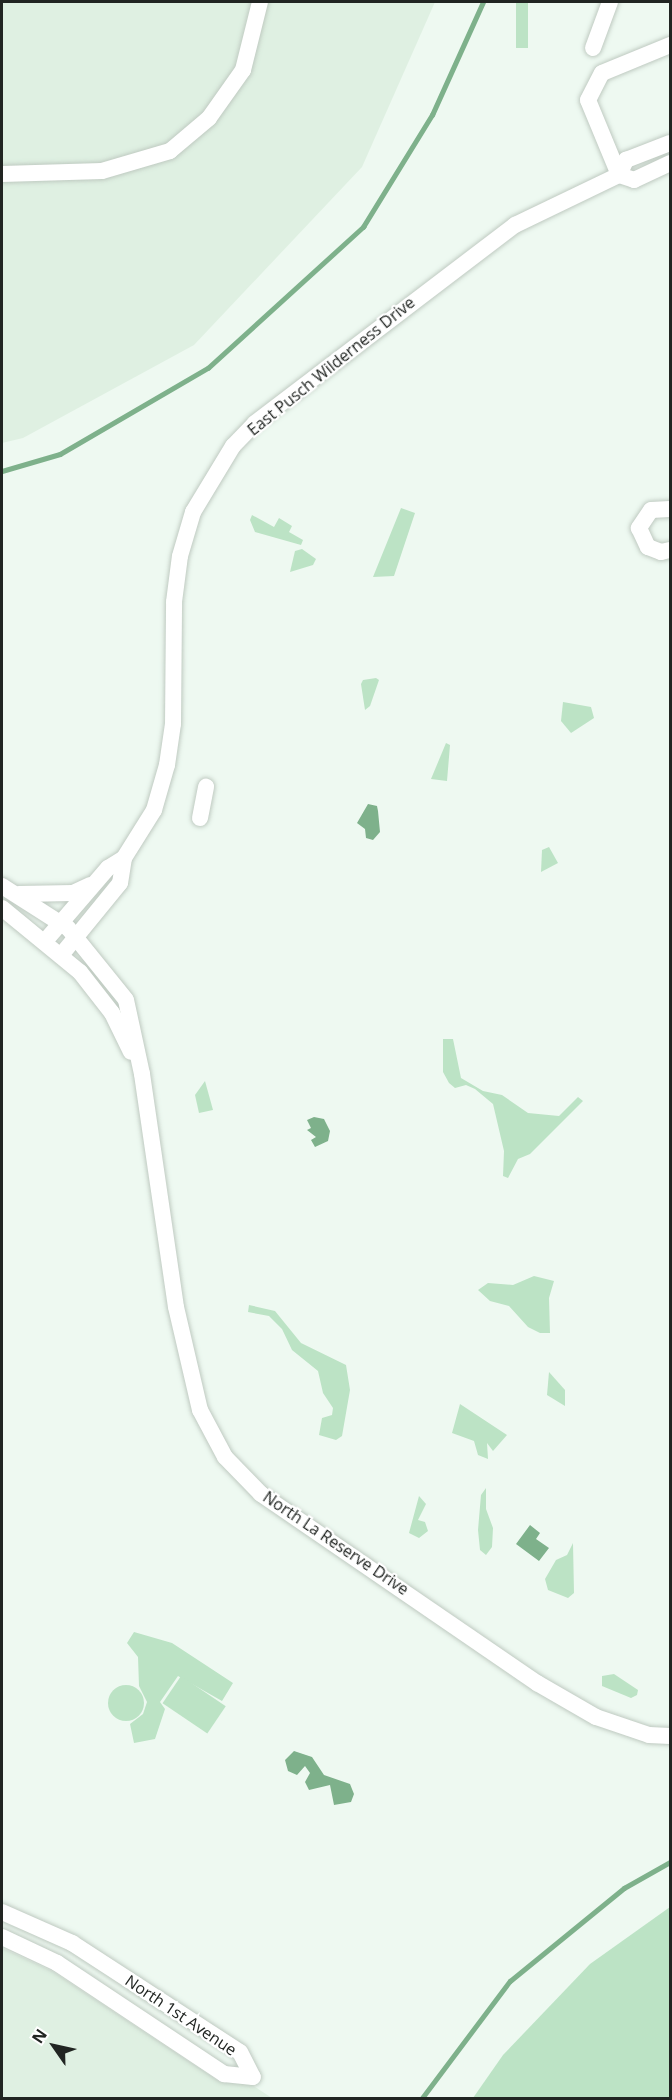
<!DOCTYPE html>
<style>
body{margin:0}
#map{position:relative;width:672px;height:2100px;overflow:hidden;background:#eef9f1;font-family:"Open Sans",sans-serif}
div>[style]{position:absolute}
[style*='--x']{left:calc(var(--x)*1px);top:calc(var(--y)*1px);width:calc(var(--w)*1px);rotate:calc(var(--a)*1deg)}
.built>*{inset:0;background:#dff0e2}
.green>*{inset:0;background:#bce3c5;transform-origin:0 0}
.round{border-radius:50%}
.water>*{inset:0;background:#7eb18b}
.stream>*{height:4.5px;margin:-2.25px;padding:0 2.25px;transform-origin:2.25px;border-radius:2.25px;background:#7eb18b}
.roads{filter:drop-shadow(0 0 2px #bfcac1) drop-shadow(0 0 2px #bfcac1)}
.minor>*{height:16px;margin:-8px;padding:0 8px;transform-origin:8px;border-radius:8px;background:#fff}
span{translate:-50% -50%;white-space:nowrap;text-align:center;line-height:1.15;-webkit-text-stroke:4.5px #fff;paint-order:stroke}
.street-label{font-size:16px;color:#212522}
.frame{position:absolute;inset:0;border:3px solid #212522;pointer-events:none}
.north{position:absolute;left:24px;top:2016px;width:60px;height:60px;-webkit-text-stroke:4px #fff;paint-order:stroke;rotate:304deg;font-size:16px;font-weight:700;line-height:24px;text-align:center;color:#212522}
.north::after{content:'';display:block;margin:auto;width:21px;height:27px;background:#212522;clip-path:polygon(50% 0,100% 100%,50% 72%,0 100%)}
</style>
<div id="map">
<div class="built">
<div style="clip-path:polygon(2px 2px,435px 2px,362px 167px,194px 345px,23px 438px,2px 443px)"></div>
<div style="clip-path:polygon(2px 1948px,52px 1971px,220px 2082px,249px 2083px,272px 2098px,2px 2098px)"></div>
</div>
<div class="green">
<div style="left:516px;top:2px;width:12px;height:46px"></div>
<div style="clip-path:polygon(401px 508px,415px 513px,394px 576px,373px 577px)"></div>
<div style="clip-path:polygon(252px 515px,274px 527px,279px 518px,292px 526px,289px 532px,303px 540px,301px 545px,255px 532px,250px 520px)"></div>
<div style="clip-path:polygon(302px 549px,316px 559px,313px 565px,290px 572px,295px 551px)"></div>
<div style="clip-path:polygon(376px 678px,379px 680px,370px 706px,365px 710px,361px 684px,363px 680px)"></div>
<div style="clip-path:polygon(563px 702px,591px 707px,594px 718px,571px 733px,561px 721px)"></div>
<div style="clip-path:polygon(446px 743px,450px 745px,447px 781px,431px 779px)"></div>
<div style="clip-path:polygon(549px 847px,558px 863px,541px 872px,542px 850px)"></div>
<div style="clip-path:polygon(443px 1039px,453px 1039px,461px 1078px,483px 1091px,502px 1095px,528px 1113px,559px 1116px,578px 1097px,583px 1101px,530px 1154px,518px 1159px,508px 1178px,503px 1176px,504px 1151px,493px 1104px,475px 1089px,466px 1085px,455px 1088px,449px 1083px,443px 1072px)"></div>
<div style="clip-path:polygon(205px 1081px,213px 1110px,199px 1113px,195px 1095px)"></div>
<div style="clip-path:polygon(534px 1276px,554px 1281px,549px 1298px,550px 1333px,540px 1333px,528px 1327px,509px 1306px,490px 1301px,478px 1290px,488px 1283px,513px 1285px)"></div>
<div style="clip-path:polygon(249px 1305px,275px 1311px,301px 1343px,346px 1365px,350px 1390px,342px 1436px,336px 1440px,319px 1435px,322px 1418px,332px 1415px,333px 1408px,323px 1393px,318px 1371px,292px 1350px,282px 1329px,269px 1316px,248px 1312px)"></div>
<div style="clip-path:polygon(549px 1372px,565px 1390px,565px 1406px,547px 1395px)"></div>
<div style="clip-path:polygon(460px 1404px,507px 1435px,493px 1451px,487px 1443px,488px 1459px,478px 1455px,474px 1441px,452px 1433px)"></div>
<div style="clip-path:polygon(486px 1488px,486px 1509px,493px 1528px,492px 1547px,486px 1555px,480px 1550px,478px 1530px,481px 1495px)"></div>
<div style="clip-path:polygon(419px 1496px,426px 1504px,418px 1520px,425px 1522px,428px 1531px,419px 1538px,409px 1533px)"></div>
<div style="clip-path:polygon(573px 1543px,574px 1593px,568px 1598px,548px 1590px,545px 1579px,556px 1560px,567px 1555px)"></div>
<div style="clip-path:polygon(134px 1632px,172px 1643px,233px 1683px,222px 1701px,178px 1676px,160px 1702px,165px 1709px,155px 1739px,134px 1743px,130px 1724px,143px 1714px,147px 1702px,139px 1686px,138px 1657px,127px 1643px)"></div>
<div style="clip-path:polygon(614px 1674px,638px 1690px,637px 1695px,631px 1698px,602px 1686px,602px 1676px)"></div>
<div style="left:181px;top:1676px;width:54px;height:33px;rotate:34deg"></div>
<div class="round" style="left:108px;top:1685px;width:36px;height:36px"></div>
<div style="clip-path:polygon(670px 1907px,670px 2098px,473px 2098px,503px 2055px,590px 1964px)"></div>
</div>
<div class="water">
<div style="clip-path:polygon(368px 804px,377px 806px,378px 811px,380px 832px,373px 840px,366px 838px,365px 829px,357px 823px)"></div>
<div style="clip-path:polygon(314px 1117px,324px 1119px,330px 1131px,328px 1141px,315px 1147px,311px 1140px,316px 1137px,307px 1130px,311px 1128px,307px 1120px)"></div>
<div style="clip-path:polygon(530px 1525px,540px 1533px,536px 1539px,549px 1548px,539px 1561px,516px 1544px)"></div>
<div style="clip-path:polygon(294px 1751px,312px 1757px,324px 1775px,350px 1784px,354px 1794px,351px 1802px,334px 1805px,330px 1785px,309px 1790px,305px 1782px,310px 1773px,305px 1766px,297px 1775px,288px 1771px,285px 1760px)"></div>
</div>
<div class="stream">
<div style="--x:2;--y:471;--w:60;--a:-16.3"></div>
<div style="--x:60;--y:454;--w:171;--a:-30.2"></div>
<div style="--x:208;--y:368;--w:210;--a:-42.3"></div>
<div style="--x:363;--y:227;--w:132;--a:-58.4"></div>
<div style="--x:432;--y:115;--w:124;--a:-65.7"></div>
<div style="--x:422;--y:2098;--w:146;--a:-53.1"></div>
<div style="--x:510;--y:1981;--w:147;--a:-39.2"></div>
<div style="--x:624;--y:1888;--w:53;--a:-29.5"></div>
</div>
<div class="roads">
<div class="minor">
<div style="--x:593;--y:48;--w:49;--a:-69.7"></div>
<div style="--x:2;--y:174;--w:100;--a:-1.7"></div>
<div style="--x:102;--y:171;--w:71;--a:-16.4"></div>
<div style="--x:170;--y:151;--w:51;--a:-40.2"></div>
<div style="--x:209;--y:118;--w:59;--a:-54.7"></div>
<div style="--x:243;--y:70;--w:70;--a:-76"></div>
<div style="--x:619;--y:175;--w:81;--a:-112.5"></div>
<div style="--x:588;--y:100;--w:30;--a:-63"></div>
<div style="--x:602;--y:73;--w:74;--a:-22.4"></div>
<div style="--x:619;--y:175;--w:16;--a:18"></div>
<div style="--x:634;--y:180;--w:40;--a:-25"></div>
<div style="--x:670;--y:509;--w:19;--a:177"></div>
<div style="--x:651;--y:510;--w:22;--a:124"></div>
<div style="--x:639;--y:528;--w:21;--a:65"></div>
<div style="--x:648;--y:547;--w:14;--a:21"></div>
<div style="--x:661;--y:552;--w:9;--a:-13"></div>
<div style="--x:200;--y:818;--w:32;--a:-79"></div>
<div style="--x:124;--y:858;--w:57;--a:-58"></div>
<div style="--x:154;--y:810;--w:47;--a:-73.9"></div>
<div style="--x:167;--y:765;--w:41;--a:-81.7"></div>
<div style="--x:173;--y:724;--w:122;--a:-89.5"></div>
<div style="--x:174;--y:602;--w:46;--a:-82.6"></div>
<div style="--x:180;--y:556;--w:46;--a:-73.5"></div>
<div style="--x:193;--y:512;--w:77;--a:-58.8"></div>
<div style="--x:233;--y:446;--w:32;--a:-46"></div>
<div style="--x:255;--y:423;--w:327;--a:-37.3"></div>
<div style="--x:515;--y:225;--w:115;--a:-25.7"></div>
<div style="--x:619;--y:175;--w:17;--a:-65"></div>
<div style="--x:626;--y:160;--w:47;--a:-21.1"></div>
<div style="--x:2;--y:886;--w:78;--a:32.5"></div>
<div style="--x:68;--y:928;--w:92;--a:51.1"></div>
<div style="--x:126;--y:1000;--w:76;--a:77.8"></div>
<div style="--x:142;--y:1074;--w:235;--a:81.7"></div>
<div style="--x:176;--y:1307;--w:106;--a:76.9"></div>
<div style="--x:200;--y:1410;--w:53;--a:62"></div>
<div style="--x:225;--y:1457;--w:52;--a:45.8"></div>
<div style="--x:261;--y:1494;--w:335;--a:34.4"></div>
<div style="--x:537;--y:1683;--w:68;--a:30"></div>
<div style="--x:596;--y:1717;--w:56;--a:18.8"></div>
<div style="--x:649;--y:1735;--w:21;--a:3"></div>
<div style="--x:19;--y:894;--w:54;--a:-1.1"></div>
<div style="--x:73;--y:893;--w:19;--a:-25"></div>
<div style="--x:2;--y:908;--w:101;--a:39.4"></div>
<div style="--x:80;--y:972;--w:52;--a:52"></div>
<div style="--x:112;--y:1013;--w:43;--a:64"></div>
<div style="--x:46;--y:940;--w:95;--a:-49.3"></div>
<div style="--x:108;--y:868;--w:19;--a:-32"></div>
<div style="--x:124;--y:858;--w:25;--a:99"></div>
<div style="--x:120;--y:883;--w:92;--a:129.2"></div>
<div style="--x:2;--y:1912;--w:77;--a:23.9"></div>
<div style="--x:72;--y:1943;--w:200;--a:33"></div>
<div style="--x:240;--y:2052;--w:28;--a:63"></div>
<div style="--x:2;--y:1937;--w:61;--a:25.3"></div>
<div style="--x:57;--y:1963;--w:201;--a:33.6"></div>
<div style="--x:224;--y:2074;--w:29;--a:6"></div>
</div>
</div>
<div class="street-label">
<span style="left:331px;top:366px;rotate:-39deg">East Pusch Wilderness Drive</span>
<span style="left:336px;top:1543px;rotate:34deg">North La Reserve Drive</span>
<span style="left:181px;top:2015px;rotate:34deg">North 1st Avenue</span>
</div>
<div class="frame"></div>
<div class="north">N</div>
</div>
